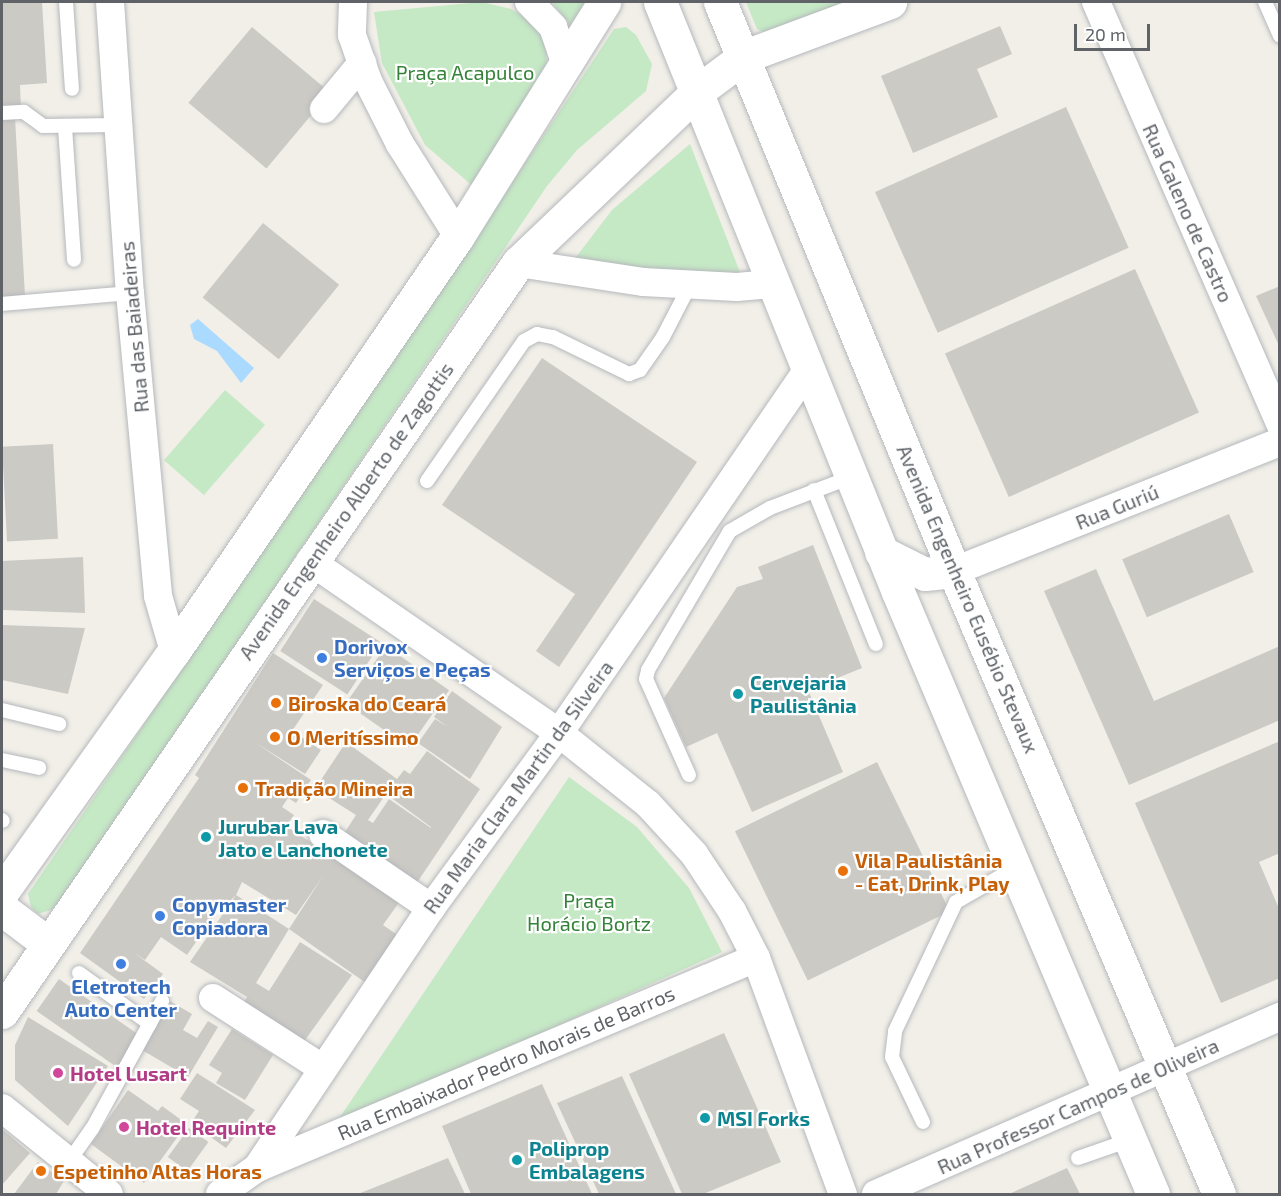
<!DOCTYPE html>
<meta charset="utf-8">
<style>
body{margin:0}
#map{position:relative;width:1281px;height:1196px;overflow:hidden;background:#f1efe8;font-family:"Exo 2",sans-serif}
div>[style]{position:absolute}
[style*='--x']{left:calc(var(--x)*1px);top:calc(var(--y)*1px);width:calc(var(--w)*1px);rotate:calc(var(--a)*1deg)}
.green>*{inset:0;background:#c5e8c5;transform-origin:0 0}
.water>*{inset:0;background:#aadaff}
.building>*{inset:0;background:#cccac5;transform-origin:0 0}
.roads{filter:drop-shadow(0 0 2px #b5b8bc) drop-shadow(0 0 2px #b5b8bc)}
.lane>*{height:14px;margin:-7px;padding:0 7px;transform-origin:7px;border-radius:7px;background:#fff}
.street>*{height:28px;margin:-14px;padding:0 14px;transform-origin:14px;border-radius:14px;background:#fff}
.secondary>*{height:33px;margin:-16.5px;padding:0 16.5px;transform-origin:16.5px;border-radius:16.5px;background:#fff}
.dots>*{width:16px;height:16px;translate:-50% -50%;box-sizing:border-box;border:3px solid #fff;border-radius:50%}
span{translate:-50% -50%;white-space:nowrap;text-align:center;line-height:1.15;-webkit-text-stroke:4.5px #fff;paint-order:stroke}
.park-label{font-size:20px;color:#348238}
.street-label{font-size:20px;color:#5f6368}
.shop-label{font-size:20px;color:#366cbe;font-weight:700}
.left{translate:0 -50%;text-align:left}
.culture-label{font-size:20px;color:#0d838f;font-weight:700}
.food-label{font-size:20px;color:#c56008;font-weight:700}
.hotel-label{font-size:20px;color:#b23c85;font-weight:700}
.frame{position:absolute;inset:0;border:3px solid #5f6368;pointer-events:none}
.scale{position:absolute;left:1074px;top:24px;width:76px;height:27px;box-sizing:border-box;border:3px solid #5f6368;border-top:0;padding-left:8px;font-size:18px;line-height:21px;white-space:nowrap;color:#5f6368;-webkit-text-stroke:4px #fff;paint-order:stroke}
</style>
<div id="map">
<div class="green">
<div style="clip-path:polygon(482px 2px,511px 9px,536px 24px,546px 47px,547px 74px,475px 188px,425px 145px,382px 63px,374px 12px)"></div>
<div style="clip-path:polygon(552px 2px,597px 2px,575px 40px,568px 22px)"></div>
<div style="clip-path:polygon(746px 2px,872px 2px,776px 37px,757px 29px)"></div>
<div style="clip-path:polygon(626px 27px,636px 35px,652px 64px,646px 91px,577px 150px,547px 186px,57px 908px,38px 914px,31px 907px,28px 894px,443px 287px,614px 29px)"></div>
<div style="clip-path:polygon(690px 144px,743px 280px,573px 261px,612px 210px)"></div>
<div style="left:225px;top:390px;width:53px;height:93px;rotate:41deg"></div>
<div style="clip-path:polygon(569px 777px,637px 827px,689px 888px,722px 952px,334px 1126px)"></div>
</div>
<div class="water">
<div style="clip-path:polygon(198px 319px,254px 368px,241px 383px,217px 351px,194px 339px,190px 325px)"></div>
</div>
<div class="building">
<div style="clip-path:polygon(2px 2px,42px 2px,47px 83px,20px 85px,21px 110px,2px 111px)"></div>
<div style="clip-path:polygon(1000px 26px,1012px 54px,977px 69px,998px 117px,913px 153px,881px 76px)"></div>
<div style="left:252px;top:27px;width:102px;height:99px;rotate:40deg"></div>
<div style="left:1066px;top:107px;width:154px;height:209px;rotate:66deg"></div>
<div style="clip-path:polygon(15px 118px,25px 296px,2px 297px,2px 119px)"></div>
<div style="left:263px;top:223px;width:98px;height:96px;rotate:39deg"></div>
<div style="left:1135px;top:269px;width:157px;height:208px;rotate:66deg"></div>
<div style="clip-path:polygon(1280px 286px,1280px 348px,1256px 296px)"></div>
<div style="clip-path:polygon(542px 358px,697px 462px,559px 667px,536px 651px,575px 594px,442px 505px)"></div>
<div style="left:53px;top:444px;width:95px;height:51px;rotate:87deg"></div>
<div style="left:1229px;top:514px;width:63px;height:116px;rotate:67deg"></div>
<div style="clip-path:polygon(813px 545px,862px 668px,808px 690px,843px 772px,752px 812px,717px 733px,686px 747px,664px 698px,737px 587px,763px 579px,758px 567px)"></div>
<div style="clip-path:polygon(83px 557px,85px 613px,2px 610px,2px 561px)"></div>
<div style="clip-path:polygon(1096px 569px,1154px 701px,1280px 646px,1280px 720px,1129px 785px,1044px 591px)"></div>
<div style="left:314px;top:599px;width:80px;height:62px;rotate:33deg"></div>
<div style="clip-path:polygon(2px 625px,85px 628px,68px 694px,2px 680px)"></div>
<div style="left:386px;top:646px;width:77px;height:70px;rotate:35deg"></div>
<div style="clip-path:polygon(273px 653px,323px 685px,292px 731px,321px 750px,305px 774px,253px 741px,311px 780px,296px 803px,288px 798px,282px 807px,294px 815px,286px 826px,400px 901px,383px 925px,399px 936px,366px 983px,289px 929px,323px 876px,296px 915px,242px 882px,236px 895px,289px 929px,256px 983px,269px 991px,300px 942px,352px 975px,300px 1047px,240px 1009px,247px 997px,190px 962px,236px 895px,226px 905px,222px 904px,187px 955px,161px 937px,145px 960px,133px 952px,163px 974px,144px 999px,80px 953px,199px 778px,195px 775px)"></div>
<div style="clip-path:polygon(452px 691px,502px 727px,470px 779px,418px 743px,435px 719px,448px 727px,434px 717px)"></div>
<div style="clip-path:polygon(1280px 741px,1280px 853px,1259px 862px,1280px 911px,1280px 978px,1221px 1003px,1135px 803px)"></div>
<div style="clip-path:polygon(evenodd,346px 742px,397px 779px,404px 770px,410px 774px,427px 751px,480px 789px,412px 890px,338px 843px,356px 815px,315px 789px,346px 742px,386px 794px,431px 827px,431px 828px,389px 799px,373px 823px,368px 820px,386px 794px)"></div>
<div style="left:877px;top:762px;width:166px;height:158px;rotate:64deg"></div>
<div style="left:59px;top:979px;width:98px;height:39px;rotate:35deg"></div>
<div style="clip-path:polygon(170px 1001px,192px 1014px,183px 1030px,197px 1038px,208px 1021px,218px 1027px,188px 1077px,142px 1050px)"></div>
<div style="clip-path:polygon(28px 1017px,108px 1066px,68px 1126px,15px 1080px,15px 1045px)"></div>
<div style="clip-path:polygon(232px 1029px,273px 1055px,245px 1100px,216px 1083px,222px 1073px,209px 1065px)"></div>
<div style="clip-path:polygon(724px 1033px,781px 1162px,703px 1194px,682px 1194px,629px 1074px)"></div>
<div style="clip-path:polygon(197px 1073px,255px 1110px,226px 1148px,191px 1123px,199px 1111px,180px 1099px)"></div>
<div style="clip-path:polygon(622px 1076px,676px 1194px,599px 1194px,557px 1103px)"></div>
<div style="clip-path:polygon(542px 1084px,592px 1194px,471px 1194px,442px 1126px)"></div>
<div style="clip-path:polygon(128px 1090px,158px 1111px,162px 1106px,187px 1124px,144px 1183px,91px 1144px)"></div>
<div style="left:189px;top:1128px;width:24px;height:36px;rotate:36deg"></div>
<div style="clip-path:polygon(2px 1129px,30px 1153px,2px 1185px)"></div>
<div style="clip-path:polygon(448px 1158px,465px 1194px,358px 1194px)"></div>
<div style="clip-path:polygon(38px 1162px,64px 1181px,56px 1194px,14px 1194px)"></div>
<div style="clip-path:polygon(1067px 1168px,1080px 1194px,1009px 1194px)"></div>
</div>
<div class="roads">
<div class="lane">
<div style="--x:66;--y:2;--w:87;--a:86.1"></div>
<div style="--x:1265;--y:2;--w:37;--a:66"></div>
<div style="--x:2;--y:113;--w:22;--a:-3"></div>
<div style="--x:24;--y:112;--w:24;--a:36"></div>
<div style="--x:43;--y:126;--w:75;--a:-0.8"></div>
<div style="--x:65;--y:127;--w:133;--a:86.1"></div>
<div style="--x:2;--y:304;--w:128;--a:-4.9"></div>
<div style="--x:427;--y:481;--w:170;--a:-55.3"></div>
<div style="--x:524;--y:341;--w:15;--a:-28"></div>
<div style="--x:537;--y:334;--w:16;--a:11"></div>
<div style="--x:553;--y:337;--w:85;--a:26"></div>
<div style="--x:629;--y:374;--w:12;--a:-20"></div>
<div style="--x:640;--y:370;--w:40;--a:-55.1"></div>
<div style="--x:663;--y:337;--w:59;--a:-62.6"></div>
<div style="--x:814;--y:490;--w:166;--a:68.1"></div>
<div style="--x:2;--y:710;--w:59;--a:13.8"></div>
<div style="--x:2;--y:760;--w:38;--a:12"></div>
<div style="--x:689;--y:775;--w:105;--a:-114.1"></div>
<div style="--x:646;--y:679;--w:9;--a:-77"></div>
<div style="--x:648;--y:670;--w:161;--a:-59.5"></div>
<div style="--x:730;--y:531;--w:46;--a:-29.9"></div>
<div style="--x:770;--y:508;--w:87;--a:-20.9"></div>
<div style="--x:2;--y:820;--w:1;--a:45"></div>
<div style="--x:79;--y:973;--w:87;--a:35.7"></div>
<div style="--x:923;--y:1122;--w:72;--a:-115.5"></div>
<div style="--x:892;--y:1057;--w:26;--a:-83"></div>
<div style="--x:895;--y:1031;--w:143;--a:-64.7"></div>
<div style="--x:956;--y:902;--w:68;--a:-30"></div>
<div style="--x:1078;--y:1158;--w:55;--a:-19.1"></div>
<div style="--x:70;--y:1160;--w:38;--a:-55"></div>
<div style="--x:92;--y:1129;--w:146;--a:-61.3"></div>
</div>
<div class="street">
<div style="--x:110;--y:2;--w:292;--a:86.1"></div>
<div style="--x:130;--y:293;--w:304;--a:84.7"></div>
<div style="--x:158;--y:596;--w:57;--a:73.8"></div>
<div style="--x:353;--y:2;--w:33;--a:92"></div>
<div style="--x:352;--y:35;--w:49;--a:70.8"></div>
<div style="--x:368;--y:81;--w:71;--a:63.1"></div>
<div style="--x:400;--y:144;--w:109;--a:57.8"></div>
<div style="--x:529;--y:2;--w:35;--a:46"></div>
<div style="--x:553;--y:27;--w:37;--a:71"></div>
<div style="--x:1096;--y:2;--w:460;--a:66.4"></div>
<div style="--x:324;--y:109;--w:60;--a:-50.4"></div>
<div style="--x:518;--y:263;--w:126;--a:8.6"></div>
<div style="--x:643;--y:282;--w:94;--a:3"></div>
<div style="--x:737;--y:287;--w:34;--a:-5"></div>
<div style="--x:310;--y:561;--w:303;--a:34.6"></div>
<div style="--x:559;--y:733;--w:114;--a:38.6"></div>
<div style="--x:648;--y:804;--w:68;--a:47.4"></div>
<div style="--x:694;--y:854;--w:69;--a:56.3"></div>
<div style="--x:732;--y:911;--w:53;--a:62.9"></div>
<div style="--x:756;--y:958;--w:252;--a:69.8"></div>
<div style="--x:954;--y:571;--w:351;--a:-21.6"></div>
<div style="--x:323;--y:834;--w:131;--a:34.4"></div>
<div style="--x:213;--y:998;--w:130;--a:32.7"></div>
<div style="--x:2;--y:1108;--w:137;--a:38.8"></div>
<div style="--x:257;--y:1168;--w:541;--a:-22.82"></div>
<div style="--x:220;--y:1194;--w:45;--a:-35.1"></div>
<div style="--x:257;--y:1168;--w:313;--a:-56.2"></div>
<div style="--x:431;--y:908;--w:217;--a:-53.8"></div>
<div style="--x:559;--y:733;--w:440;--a:-55.6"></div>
<div style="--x:876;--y:1194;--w:441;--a:-23.7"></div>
</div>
<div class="secondary">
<div style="--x:660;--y:2;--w:636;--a:68.03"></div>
<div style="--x:898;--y:592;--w:654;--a:67.04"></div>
<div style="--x:720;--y:2;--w:615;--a:67.65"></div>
<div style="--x:954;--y:571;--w:677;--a:66.96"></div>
<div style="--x:881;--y:552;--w:49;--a:26.6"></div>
<div style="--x:925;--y:574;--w:29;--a:-6"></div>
<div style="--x:2;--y:892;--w:296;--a:-54.5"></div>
<div style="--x:174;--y:651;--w:503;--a:-55.61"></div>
<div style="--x:458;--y:236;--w:276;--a:-58"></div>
<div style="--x:2;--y:909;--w:56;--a:37.1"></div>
<div style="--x:2;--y:1012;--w:910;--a:-55.44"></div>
<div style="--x:518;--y:263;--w:249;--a:-43.7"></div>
<div style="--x:698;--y:91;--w:59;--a:-36.7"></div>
<div style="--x:745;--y:56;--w:155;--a:-20.4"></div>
</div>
</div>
<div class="dots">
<div style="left:322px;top:658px;background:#3f7fe0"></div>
<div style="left:738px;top:694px;background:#0f9aa8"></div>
<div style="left:276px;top:703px;background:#e8710a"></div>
<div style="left:275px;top:737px;background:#e8710a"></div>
<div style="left:243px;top:788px;background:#e8710a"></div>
<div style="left:206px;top:837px;background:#0f9aa8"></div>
<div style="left:843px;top:871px;background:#e8710a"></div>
<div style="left:160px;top:916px;background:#3f7fe0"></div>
<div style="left:121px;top:964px;background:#3f7fe0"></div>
<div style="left:58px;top:1073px;background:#d1479c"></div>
<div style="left:705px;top:1118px;background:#0f9aa8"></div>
<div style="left:124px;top:1127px;background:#d1479c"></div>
<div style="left:517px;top:1160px;background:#0f9aa8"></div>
<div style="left:41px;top:1171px;background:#e8710a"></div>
</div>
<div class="park-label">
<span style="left:465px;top:72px">Praça Acapulco</span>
<span style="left:589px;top:912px">Praça<br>Horácio Bortz</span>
</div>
<div class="street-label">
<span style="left:1188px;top:213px;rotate:66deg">Rua Galeno de Castro</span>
<span style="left:134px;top:327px;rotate:-95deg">Rua das Baiadeiras</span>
<span style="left:1117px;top:507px;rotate:-22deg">Rua Guriú</span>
<span style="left:346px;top:511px;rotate:-55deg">Avenida Engenheiro Alberto de Zagottis</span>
<span style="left:968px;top:599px;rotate:67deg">Avenida Engenheiro Eusébio Stevaux</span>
<span style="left:518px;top:787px;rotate:-54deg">Rua Maria Clara Martin da Silveira</span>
<span style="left:506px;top:1063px;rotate:-23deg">Rua Embaixador Pedro Morais de Barros</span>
<span style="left:1078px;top:1106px;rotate:-24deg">Rua Professor Campos de Oliveira</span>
</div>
<div class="shop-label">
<span class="left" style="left:334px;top:658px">Dorivox<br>Serviços e Peças</span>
<span class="left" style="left:172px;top:916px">Copymaster<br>Copiadora</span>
<span style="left:121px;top:998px">Eletrotech<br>Auto Center</span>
</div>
<div class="culture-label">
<span class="left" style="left:750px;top:694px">Cervejaria<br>Paulistânia</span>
<span class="left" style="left:218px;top:838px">Jurubar Lava<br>Jato e Lanchonete</span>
<span class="left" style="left:717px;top:1118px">MSI Forks</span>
<span class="left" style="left:529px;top:1160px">Poliprop<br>Embalagens</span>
</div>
<div class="food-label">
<span class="left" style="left:288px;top:703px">Biroska do Ceará</span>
<span class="left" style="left:287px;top:737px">O Meritíssimo</span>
<span class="left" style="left:255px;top:788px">Tradição Mineira</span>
<span class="left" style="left:855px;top:872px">Vila Paulistânia<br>- Eat, Drink, Play</span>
<span class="left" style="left:53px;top:1171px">Espetinho Altas Horas</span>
</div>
<div class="hotel-label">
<span class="left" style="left:70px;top:1073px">Hotel Lusart</span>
<span class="left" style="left:136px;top:1127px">Hotel Requinte</span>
</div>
<div class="frame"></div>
<div class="scale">20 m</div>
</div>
